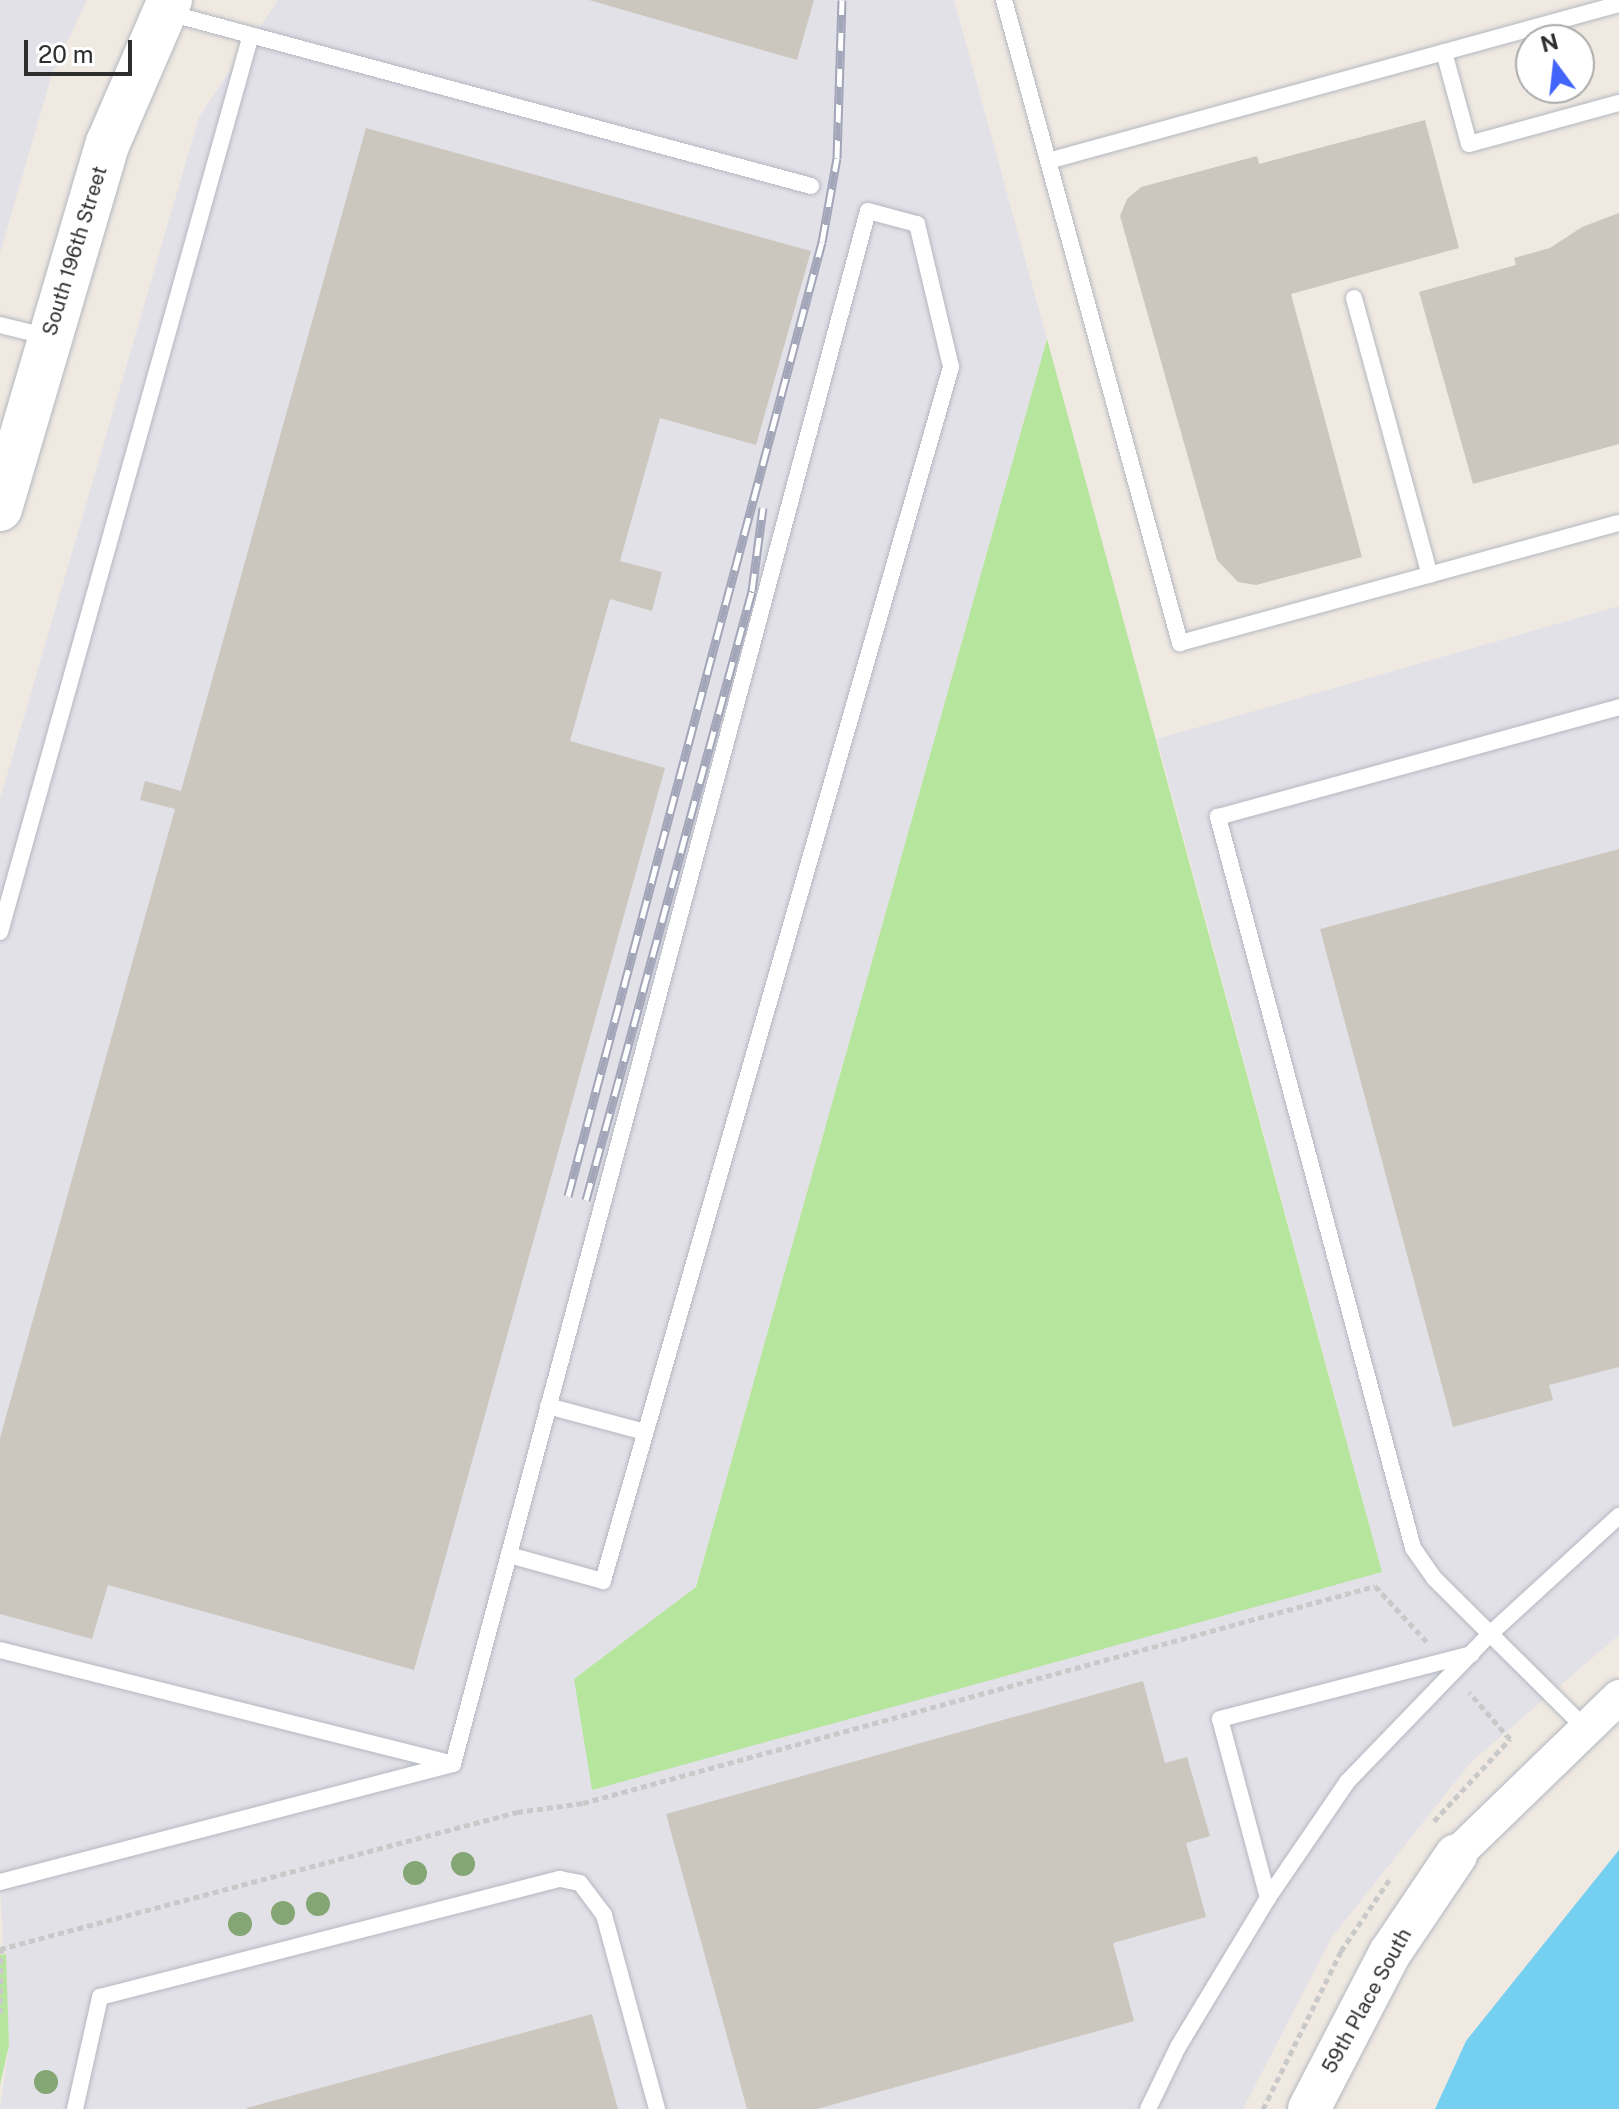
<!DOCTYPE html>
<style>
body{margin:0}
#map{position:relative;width:1619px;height:2109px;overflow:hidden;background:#efe9e1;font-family:"Public Sans",sans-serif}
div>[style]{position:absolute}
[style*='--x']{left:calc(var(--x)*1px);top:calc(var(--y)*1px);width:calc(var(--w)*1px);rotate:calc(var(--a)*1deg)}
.industrial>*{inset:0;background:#e3e1e8}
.green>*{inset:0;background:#b6e59e}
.water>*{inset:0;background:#75cff0}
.building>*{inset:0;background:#cbc7bf}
.path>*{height:5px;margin-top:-2.5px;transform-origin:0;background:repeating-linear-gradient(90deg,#c9c9c9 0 6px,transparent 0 10px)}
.roads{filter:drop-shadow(0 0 2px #b4b7c1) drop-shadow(0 0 2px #b4b7c1)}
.service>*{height:16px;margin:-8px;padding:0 8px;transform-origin:8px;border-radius:8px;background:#fff}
.minor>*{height:34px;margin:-17px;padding:0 17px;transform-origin:17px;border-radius:17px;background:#fff}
.tertiary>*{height:42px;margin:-21px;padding:0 21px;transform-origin:21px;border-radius:21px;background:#fff}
.secondary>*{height:44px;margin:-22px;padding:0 22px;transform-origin:22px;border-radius:22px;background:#fff}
.rail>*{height:9px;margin-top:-4.5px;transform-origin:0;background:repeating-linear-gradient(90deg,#fff 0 18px,#a3a6b8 0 36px);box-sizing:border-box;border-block:2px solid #a3a6b8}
.trees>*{width:24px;height:24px;margin:-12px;border-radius:50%;background:#84a574}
span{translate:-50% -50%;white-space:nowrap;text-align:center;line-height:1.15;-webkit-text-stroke:6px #fff;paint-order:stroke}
.street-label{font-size:20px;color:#2e2e2e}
.north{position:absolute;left:1515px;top:24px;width:80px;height:80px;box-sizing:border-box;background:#fff;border:2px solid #ababab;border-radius:50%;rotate:345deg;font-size:22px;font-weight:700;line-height:32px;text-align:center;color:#2e2e2e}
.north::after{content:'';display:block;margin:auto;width:28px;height:36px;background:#4264fb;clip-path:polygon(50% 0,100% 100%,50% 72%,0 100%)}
.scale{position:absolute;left:24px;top:40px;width:108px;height:36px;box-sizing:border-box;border:4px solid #2e2e2e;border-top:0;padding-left:10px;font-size:24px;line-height:28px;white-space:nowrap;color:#2e2e2e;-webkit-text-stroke:6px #fff;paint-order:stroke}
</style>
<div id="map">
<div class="industrial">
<div style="clip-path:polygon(0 0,87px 0,52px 74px,0 253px)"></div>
<div style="clip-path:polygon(278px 0,954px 0,1047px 339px,696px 1587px,574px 1679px,1382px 1572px,1157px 739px,1619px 606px,1619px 1635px,1471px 1762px,1332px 1937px,1243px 2109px,0 2109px,9px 2045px,0 1885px,0 799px,199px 117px)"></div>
</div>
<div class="green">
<div style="clip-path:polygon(1047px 339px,1382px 1572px,592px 1790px,574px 1679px,696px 1587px)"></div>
<div style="clip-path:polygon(6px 1954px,9px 2045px,0 2085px,0 1955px)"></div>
</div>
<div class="water">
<div style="clip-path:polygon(1619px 1850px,1619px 2109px,1435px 2109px,1466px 2041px)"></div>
</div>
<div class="building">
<div style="clip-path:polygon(589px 0,814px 0,797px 60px)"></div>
<div style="clip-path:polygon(1425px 120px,1459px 248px,1291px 294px,1362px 557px,1256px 585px,1238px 582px,1217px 560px,1120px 216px,1127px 199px,1141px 187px,1257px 156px,1259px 164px)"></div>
<div style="clip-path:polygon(366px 128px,811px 251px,756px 445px,660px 418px,620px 561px,662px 572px,652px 611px,610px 599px,570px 741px,665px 768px,414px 1670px,108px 1585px,92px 1639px,0 1614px,0 1438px,175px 809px,140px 800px,145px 781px,181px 791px)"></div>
<div style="clip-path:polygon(1619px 213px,1619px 444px,1473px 484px,1419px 292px,1516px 265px,1514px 258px,1550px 248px,1582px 227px)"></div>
<div style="clip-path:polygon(1619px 849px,1619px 1367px,1549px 1385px,1553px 1400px,1453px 1427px,1320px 929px)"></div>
<div style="clip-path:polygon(1143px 1681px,1165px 1763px,1187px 1757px,1210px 1836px,1186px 1843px,1206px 1917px,1113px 1943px,1134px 2021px,817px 2109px,747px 2109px,666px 1814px)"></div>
<div style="clip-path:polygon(592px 2014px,618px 2109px,247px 2109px,247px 2108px)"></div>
</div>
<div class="path">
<div style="--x:1434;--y:1821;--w:112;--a:-47.2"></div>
<div style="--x:1510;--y:1739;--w:62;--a:-131.1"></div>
<div style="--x:0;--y:1949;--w:535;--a:-14.84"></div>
<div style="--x:517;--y:1812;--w:67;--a:-7.8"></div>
<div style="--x:583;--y:1803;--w:821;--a:-15.32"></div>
<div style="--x:1375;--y:1586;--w:76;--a:47.1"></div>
<div style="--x:0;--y:2013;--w:65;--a:-89.1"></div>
<div style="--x:1263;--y:2109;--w:176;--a:-63.7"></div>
<div style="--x:1341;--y:1951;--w:86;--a:-55.9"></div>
</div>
<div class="roads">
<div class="service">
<div style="--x:1004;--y:0;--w:667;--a:74.69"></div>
<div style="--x:1180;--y:643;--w:455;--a:-15.3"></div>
<div style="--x:165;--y:12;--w:669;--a:15.07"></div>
<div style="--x:1444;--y:52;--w:95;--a:74.8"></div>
<div style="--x:1469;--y:144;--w:156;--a:-15.3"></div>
<div style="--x:1048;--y:161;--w:592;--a:-15.37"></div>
<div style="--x:1354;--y:298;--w:287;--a:74.7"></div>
<div style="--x:0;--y:325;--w:49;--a:14"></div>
<div style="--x:0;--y:932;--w:931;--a:-74.37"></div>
<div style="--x:548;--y:1406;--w:100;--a:15"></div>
<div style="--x:0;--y:1650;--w:467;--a:14.1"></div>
<div style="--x:453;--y:1764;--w:468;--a:165.4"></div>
<div style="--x:1586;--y:1729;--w:214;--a:-135.2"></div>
<div style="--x:1434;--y:1578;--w:37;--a:-125"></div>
<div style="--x:1413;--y:1548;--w:757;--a:-104.94"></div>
<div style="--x:1218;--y:817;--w:416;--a:-15.3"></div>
<div style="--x:453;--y:1764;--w:1607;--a:-75.04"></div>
<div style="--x:868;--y:211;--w:51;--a:14.9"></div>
<div style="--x:917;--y:224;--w:147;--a:76.6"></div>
<div style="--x:951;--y:367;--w:1263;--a:106"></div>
<div style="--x:603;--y:1581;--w:98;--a:-164.5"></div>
<div style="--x:1268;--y:1898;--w:185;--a:-105"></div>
<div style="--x:1220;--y:1719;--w:260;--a:-14.5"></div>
<div style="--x:75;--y:2109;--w:115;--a:-77.4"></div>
<div style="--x:100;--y:1997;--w:475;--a:-14.4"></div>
<div style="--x:560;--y:1879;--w:20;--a:11"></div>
<div style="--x:580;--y:1883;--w:40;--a:53"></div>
<div style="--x:604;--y:1915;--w:201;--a:74.7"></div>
<div style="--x:1148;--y:2109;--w:69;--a:-64.2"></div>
<div style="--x:1178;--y:2047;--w:174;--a:-58.9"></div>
<div style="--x:1268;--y:1898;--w:140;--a:-55.7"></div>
<div style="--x:1347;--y:1782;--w:206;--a:-46"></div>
<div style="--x:1490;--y:1634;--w:175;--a:-42.5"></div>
</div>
<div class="minor">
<div style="--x:1456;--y:1855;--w:227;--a:-44.1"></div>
</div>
<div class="tertiary">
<div style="--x:1309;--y:2109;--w:176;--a:-62.6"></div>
<div style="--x:1390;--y:1953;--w:118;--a:-56"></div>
</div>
<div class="secondary">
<div style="--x:0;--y:509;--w:382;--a:-73.6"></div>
<div style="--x:108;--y:143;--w:156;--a:-66.6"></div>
</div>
</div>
<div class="rail">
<div style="--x:568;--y:1196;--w:987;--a:-75.09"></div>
<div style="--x:822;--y:242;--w:85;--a:-79.9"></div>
<div style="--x:837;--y:158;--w:158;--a:-88.2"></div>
<div style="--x:586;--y:1200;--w:631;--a:-74.75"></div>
<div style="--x:752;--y:591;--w:84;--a:-82.5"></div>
</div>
<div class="trees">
<div style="left:463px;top:1864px"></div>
<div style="left:415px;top:1873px"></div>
<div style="left:318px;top:1904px"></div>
<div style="left:283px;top:1913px"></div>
<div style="left:240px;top:1924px"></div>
<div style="left:46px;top:2082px"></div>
</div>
<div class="street-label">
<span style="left:75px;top:251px;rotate:-73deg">South 196th Street</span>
<span style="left:1367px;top:2001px;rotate:-61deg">59th Place South</span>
</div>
<div class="north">N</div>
<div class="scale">20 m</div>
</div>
